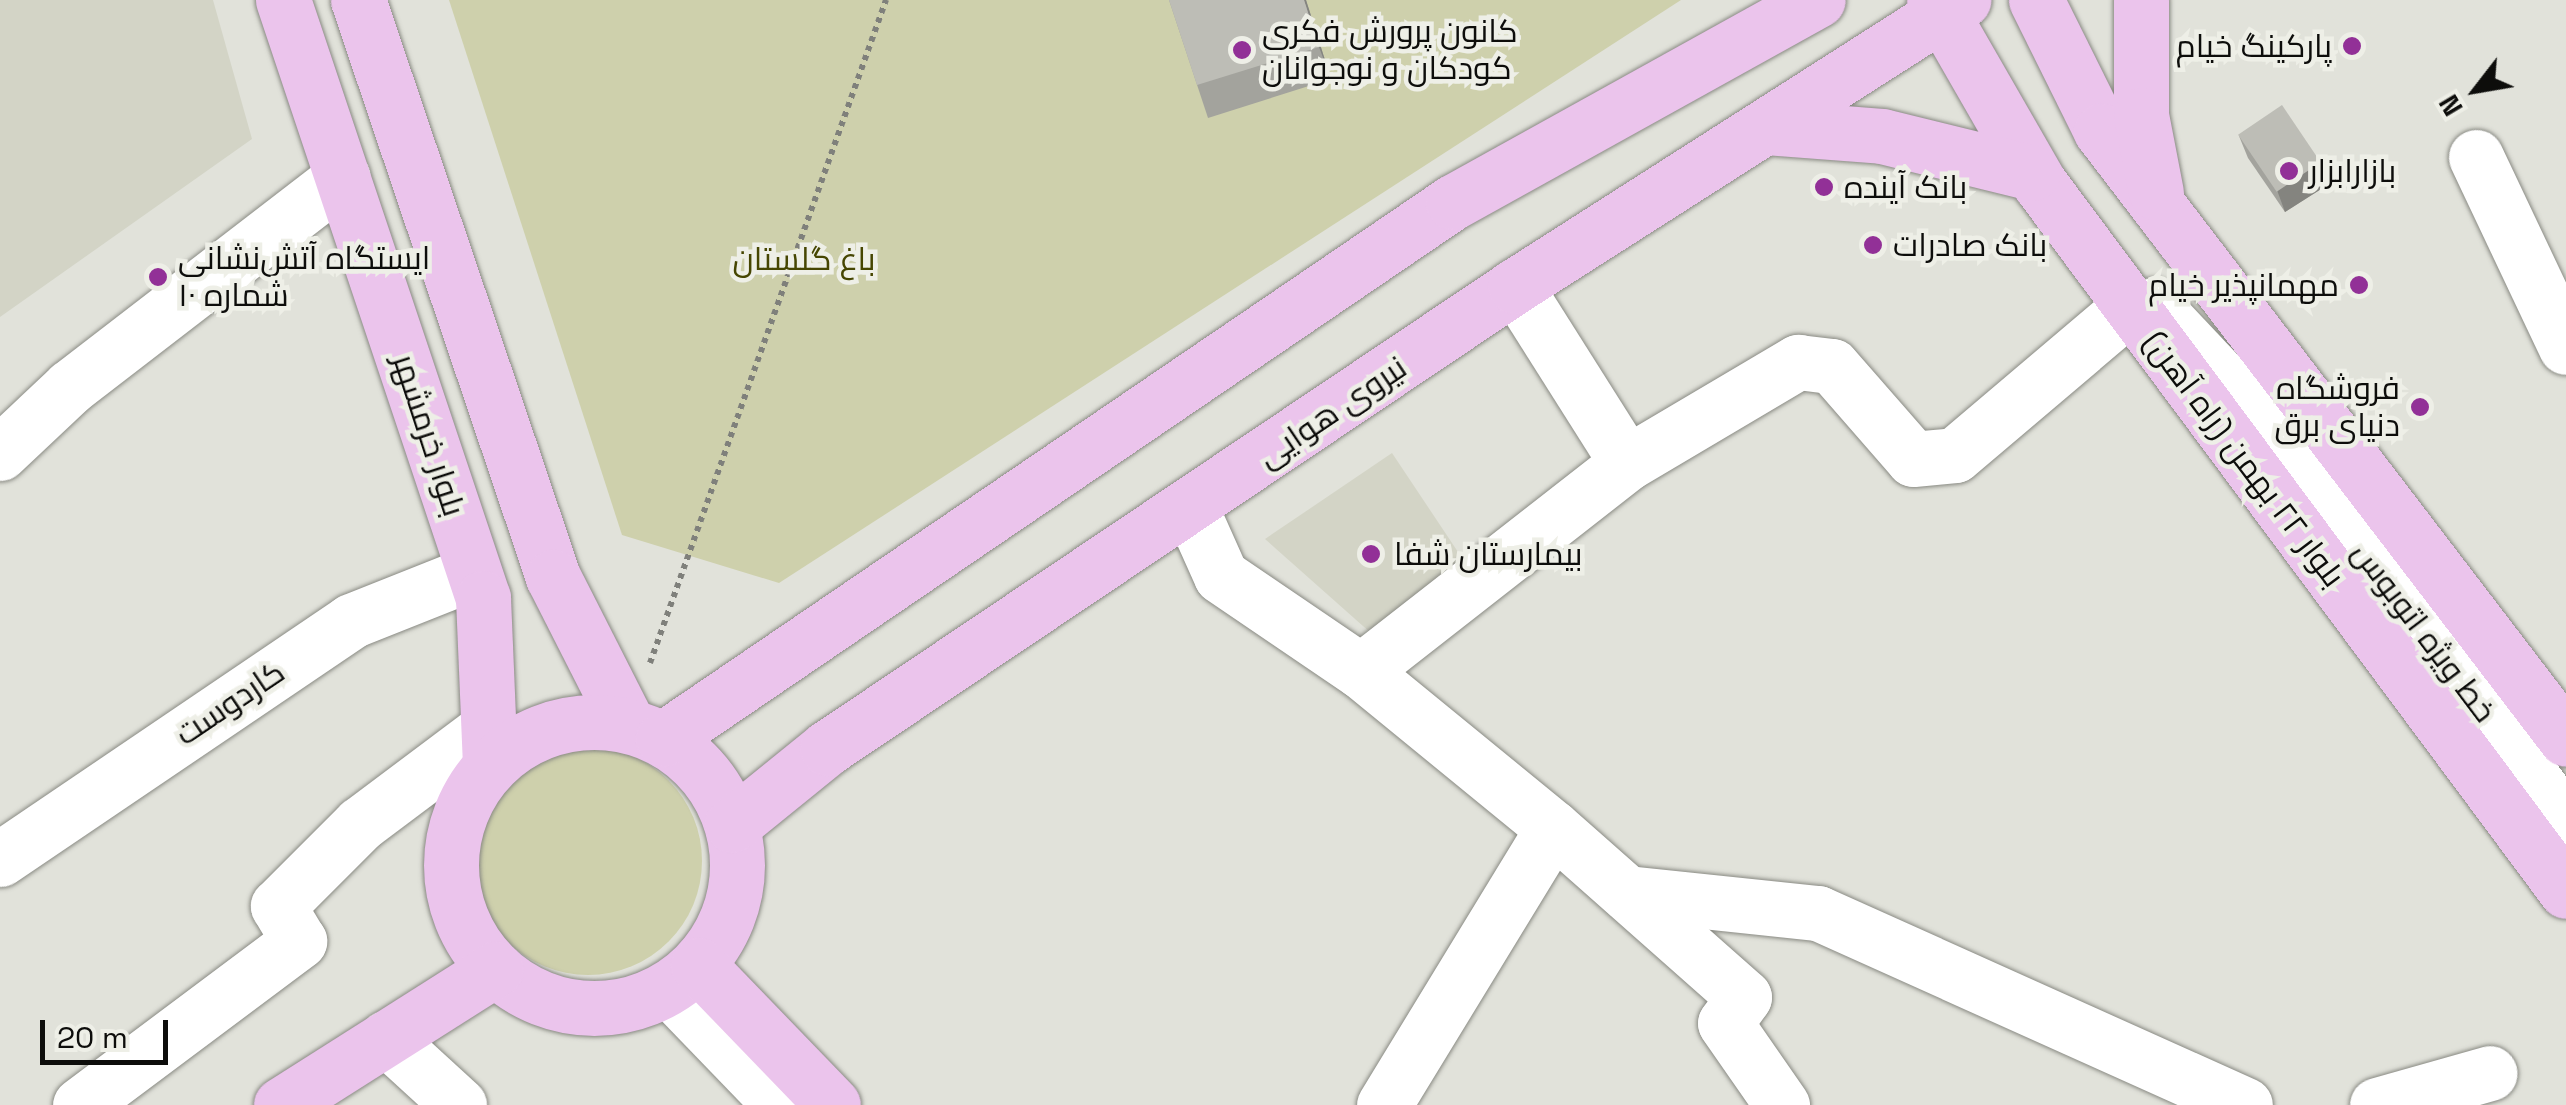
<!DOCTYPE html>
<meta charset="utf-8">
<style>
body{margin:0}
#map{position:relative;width:2566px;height:1105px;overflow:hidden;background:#e1e2da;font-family:"Space Grotesk",Cairo,sans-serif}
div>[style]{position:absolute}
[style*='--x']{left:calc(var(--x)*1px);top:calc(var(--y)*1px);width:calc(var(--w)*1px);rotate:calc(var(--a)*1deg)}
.built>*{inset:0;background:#d3d4c6}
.green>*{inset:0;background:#ced0ac}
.round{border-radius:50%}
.path>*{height:6px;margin-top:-3px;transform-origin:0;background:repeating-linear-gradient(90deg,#7f807b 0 5px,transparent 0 10px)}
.roads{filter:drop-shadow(0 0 2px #898a83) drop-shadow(0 0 2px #898a83)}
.minor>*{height:55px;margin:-27.5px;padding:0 27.5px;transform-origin:27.5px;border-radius:27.5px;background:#fff}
.major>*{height:55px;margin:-27.5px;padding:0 27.5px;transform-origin:27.5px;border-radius:27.5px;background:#ebc4ec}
.major>.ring{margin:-27.5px;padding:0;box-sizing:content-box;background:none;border:55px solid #ebc4ec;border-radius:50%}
.wall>*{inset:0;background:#a3a39d}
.shaded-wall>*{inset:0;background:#84847f}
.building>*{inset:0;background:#bdbdb6;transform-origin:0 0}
.dots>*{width:28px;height:28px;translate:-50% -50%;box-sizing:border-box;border:5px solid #eeefe7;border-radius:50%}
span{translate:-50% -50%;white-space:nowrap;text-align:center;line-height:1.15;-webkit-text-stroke:9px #eeefe7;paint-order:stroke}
.poi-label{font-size:32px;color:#0d0d0b}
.left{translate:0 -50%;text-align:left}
.right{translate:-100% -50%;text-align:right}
.park-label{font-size:32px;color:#464602}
.street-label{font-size:32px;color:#0d0d0b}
.north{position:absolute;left:2426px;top:40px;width:100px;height:100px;-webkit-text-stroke:8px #eeefe7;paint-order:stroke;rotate:239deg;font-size:28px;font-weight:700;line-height:40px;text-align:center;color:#0d0d0b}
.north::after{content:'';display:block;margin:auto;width:35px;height:45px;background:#0d0d0b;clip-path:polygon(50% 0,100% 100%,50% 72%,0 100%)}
.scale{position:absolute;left:40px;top:1020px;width:128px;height:45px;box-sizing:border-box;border:5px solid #0d0d0b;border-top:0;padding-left:12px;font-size:30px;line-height:35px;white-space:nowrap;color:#0d0d0b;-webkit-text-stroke:8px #eeefe7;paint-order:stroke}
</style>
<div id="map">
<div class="built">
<div style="clip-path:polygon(0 0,213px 0,252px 139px,0 317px)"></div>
<div style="clip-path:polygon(1392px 453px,1470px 570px,1381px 642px,1265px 539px)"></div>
</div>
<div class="green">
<div style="clip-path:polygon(449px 0,1681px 0,779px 583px,622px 535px)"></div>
<div class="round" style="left:474px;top:747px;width:228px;height:228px"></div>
</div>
<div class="path">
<div style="--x:650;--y:663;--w:704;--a:-70.41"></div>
</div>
<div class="roads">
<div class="minor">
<div style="--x:2476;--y:157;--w:210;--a:64.7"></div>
<div style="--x:1515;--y:286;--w:209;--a:57.7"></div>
<div style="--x:2153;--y:305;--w:190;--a:46.7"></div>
<div style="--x:2283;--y:443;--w:473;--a:53.3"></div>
<div style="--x:0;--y:453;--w:96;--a:-43.3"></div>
<div style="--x:70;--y:387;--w:344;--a:-37.6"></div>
<div style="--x:1191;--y:509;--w:73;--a:65.9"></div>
<div style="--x:1221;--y:576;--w:169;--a:34.2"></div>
<div style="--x:1361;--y:671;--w:248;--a:39.3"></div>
<div style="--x:1553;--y:828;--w:255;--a:41.5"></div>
<div style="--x:1744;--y:997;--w:32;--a:126"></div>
<div style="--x:1725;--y:1023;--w:100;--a:55.2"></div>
<div style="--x:1361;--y:671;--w:338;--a:-38"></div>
<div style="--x:1627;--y:463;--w:199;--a:-30.6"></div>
<div style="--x:1798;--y:362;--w:34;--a:7"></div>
<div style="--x:1832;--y:366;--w:123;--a:48.9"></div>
<div style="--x:1913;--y:459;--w:42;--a:-5.4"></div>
<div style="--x:1955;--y:455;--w:231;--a:-40.3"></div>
<div style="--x:0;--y:859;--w:424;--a:-34.1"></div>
<div style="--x:351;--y:621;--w:132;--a:-21.7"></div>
<div style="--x:1627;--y:893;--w:192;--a:6"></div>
<div style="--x:1818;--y:913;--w:468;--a:24.2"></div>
<div style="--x:669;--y:989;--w:161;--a:46"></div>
<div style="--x:386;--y:1038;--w:99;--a:42.5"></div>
<div style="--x:80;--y:1105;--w:274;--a:-36.8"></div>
<div style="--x:299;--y:941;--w:41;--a:-121"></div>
<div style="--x:278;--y:906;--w:116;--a:-45"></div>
<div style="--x:360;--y:824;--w:160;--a:-36.9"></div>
<div style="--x:1384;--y:1105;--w:324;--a:-58.6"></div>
<div style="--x:2377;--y:1105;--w:117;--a:-15.8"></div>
</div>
<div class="major">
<div style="--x:283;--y:0;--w:631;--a:71.51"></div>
<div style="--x:483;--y:598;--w:167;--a:87.6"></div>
<div style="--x:358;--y:0;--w:609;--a:71.33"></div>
<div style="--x:553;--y:577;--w:166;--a:63.1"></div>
<div style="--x:1934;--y:0;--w:212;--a:60.1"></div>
<div style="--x:2040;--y:184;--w:881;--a:53.35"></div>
<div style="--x:2036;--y:0;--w:146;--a:63.6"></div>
<div style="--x:2101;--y:131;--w:765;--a:52.59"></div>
<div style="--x:2141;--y:0;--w:115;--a:90"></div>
<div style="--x:2141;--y:115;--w:79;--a:79.1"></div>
<div style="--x:1766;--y:127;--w:116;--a:4.4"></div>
<div style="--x:1882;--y:136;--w:155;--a:13.8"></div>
<div class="ring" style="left:451px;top:722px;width:231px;height:231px"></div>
<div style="--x:663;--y:739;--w:955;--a:-34.21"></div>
<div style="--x:1453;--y:202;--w:417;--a:-29"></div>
<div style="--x:732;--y:825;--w:122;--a:-39"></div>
<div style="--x:827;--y:748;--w:829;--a:-33.88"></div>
<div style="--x:1515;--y:286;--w:532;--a:-32.55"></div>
<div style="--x:698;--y:965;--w:194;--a:46"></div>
<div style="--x:281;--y:1105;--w:254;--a:-32.4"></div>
</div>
</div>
<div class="wall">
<div style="clip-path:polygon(1169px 0,1306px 0,1331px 79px,1208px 118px)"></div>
<div style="clip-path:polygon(2239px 136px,2321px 162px,2329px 184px,2285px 212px,2248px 158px)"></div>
</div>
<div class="shaded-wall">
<div style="clip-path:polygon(1304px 0,1306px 0,1331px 79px,1319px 47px)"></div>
<div style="clip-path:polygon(2321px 162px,2329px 184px,2285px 212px,2277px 190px)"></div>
</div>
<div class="building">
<div style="clip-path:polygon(1169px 0,1304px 0,1319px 47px,1197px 85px)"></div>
<div style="left:2282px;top:105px;width:69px;height:53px;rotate:56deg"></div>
</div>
<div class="dots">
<div style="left:2352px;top:46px;background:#923097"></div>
<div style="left:1242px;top:50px;background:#923097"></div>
<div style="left:2289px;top:171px;background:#923097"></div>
<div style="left:1824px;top:187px;background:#923097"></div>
<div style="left:1873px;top:245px;background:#923097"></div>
<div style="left:158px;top:277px;background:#923097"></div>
<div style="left:2359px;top:285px;background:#923097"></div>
<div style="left:2420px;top:407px;background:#923097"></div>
<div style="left:1371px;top:554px;background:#923097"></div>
</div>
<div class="poi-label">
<span class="left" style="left:1262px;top:50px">کانون پرورش فکری<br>کودکان و نوجوانان</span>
<span class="right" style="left:2332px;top:46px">پارکینگ خیام</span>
<span class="left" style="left:2309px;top:171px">بازارابزار</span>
<span class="left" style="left:1844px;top:187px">بانک آینده</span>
<span class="left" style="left:1893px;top:245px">بانک صادرات</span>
<span class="left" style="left:178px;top:277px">ایستگاه آتش‌نشانی<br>شماره ۱۰</span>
<span class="right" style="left:2339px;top:285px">مهمانپذیر خیام</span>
<span class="right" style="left:2400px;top:407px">فروشگاه<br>دنیای برق</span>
<span class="left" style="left:1394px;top:554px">بیمارستان شفا</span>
</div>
<div class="park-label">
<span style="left:804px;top:259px">باغ گلستان</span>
</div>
<div class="street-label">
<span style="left:1332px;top:412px;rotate:-34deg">نیروی هوایی</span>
<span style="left:429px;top:435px;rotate:72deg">بلوار خرمشهر</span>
<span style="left:2244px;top:459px;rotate:53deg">بلوار ۲۲ بهمن (راه آهن)</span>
<span style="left:2424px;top:632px;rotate:53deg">خط ویژه اتوبوس</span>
<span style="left:230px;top:703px;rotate:-34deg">کاردوست</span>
</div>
<div class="north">N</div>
<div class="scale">20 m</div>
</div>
